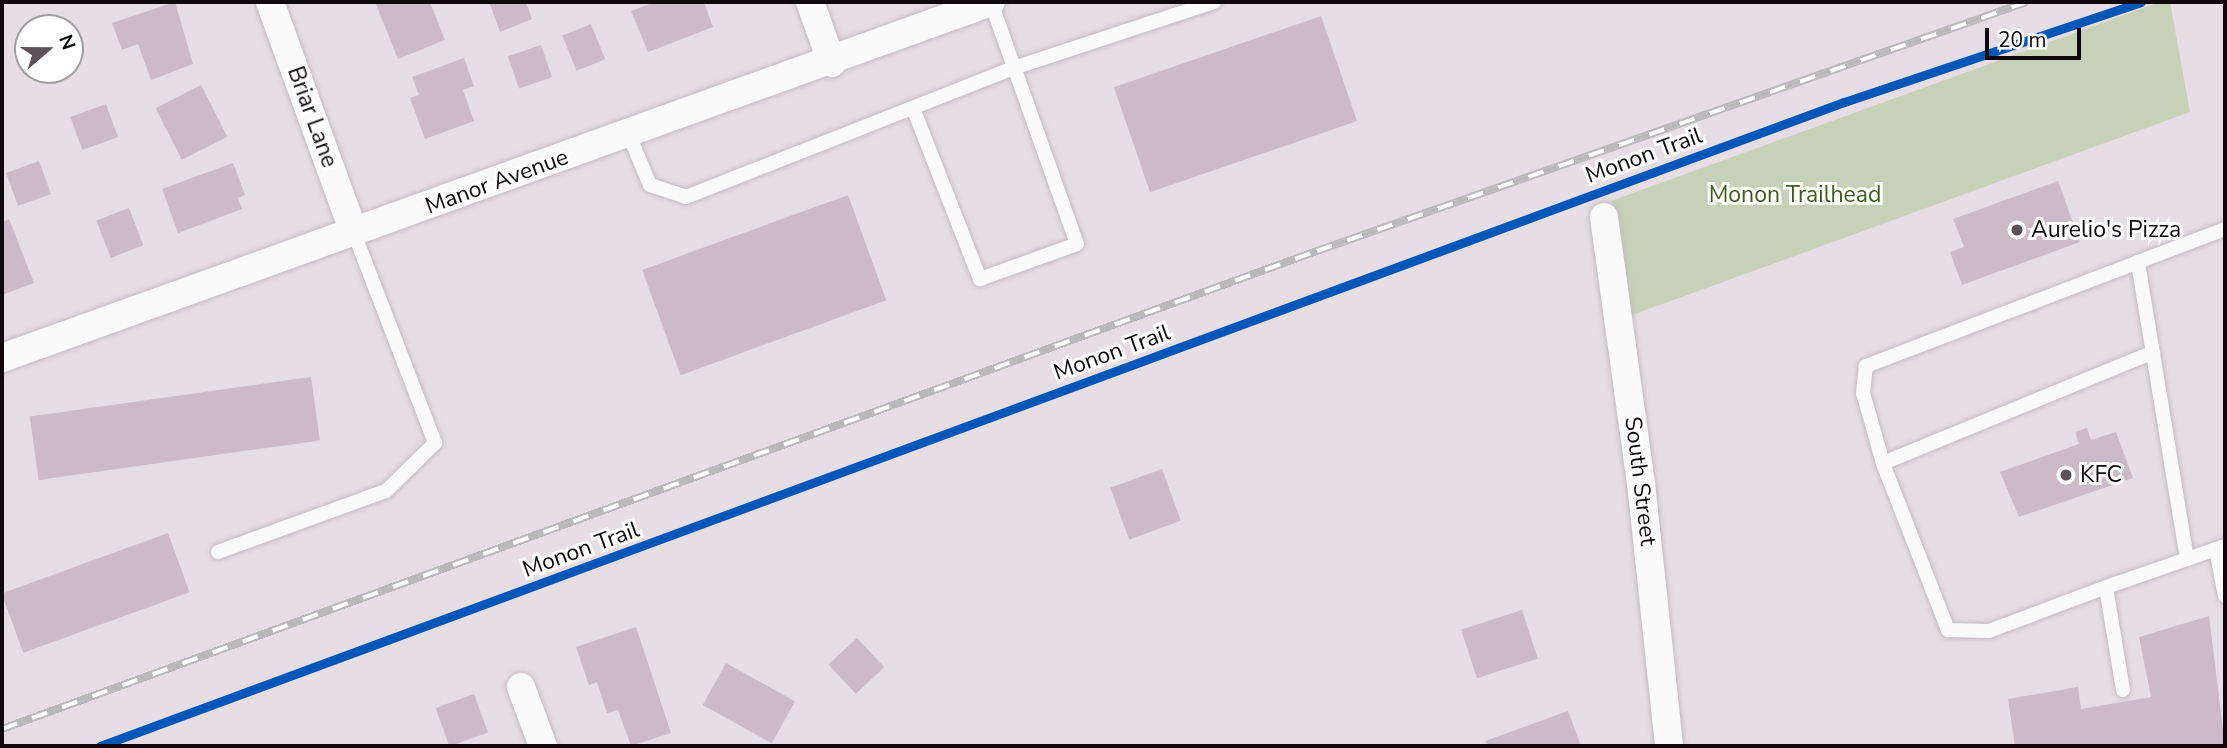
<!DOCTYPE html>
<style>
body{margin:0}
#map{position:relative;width:2227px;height:748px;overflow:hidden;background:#e7dde4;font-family:"Nunito Sans",sans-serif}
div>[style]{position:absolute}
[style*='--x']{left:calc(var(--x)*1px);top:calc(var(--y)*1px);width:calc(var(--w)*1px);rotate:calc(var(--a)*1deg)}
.green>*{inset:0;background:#c6d1b7}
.building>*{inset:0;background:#ccbac7;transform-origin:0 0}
.roads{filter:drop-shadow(0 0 2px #c3bbc1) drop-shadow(0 0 2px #c3bbc1)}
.lane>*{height:14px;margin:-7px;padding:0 7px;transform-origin:7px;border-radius:7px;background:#fbfafb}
.street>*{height:28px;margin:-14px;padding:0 14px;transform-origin:14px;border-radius:14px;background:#fbfafb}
.rail>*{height:8px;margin-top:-4px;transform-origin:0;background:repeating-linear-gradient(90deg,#fff 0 16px,#bbb8ba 0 32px);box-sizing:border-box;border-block:2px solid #bbb8ba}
.cycleway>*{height:9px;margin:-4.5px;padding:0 4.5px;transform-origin:4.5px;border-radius:4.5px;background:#0057b8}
.dots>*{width:19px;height:19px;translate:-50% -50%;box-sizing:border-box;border:4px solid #fff;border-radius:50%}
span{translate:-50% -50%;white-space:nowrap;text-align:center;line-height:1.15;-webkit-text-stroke:6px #fff;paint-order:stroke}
.street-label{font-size:23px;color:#0f090e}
.park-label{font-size:23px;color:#3e5f19}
.poi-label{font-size:23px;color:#0f090e}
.left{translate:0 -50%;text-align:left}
.frame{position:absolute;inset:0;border:4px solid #0f090e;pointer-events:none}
.north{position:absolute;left:14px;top:14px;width:70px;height:70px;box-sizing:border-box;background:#fff;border:2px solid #9f9d9f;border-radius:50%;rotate:70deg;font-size:19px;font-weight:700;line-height:28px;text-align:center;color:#0f090e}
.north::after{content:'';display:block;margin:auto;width:24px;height:32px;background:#5b5359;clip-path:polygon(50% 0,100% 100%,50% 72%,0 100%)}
.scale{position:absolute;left:1985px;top:28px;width:96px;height:32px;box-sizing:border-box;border:4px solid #0f090e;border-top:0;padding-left:9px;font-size:21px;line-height:24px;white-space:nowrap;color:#0f090e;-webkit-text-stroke:5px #fff;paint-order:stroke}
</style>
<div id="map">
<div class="green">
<div style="clip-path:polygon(2160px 2px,2170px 2px,2190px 112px,1624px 318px,1611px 201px)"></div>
</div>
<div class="building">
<div style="clip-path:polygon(175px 2px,193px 64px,151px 80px,138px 44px,122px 50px,112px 23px)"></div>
<div style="clip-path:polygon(375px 2px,430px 2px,445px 40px,398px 59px)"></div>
<div style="clip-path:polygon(489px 2px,526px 2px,532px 19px,500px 32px)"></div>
<div style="clip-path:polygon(655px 2px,704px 2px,713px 27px,648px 52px,631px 11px)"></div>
<div style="left:1321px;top:16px;width:111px;height:219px;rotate:71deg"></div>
<div style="left:591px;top:24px;width:38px;height:31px;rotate:68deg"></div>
<div style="clip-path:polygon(70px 32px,81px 58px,70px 63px)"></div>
<div style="left:541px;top:45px;width:34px;height:35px;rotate:71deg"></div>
<div style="clip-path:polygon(464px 58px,474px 86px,463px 90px,474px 121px,425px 139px,410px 98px,419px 95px,412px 77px)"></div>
<div style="left:201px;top:85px;width:58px;height:51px;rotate:63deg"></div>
<div style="left:106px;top:104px;width:35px;height:38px;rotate:70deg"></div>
<div style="left:39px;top:161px;width:35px;height:35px;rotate:70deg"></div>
<div style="clip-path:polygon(233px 163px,245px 195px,238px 198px,242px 209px,178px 233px,162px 189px)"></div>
<div style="clip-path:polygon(2058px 181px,2080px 242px,1962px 285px,1950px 252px,1964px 247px,1953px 219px)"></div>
<div style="left:848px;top:195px;width:112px;height:219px;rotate:70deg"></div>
<div style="left:129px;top:208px;width:40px;height:35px;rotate:69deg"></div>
<div style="clip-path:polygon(9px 219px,34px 283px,2px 295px,2px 222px)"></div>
<div style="left:311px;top:377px;width:64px;height:284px;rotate:82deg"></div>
<div style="clip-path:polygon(2087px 428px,2091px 440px,2116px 432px,2133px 478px,2019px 517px,2000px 472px,2079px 444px,2075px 432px)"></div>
<div style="left:1162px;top:469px;width:55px;height:55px;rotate:70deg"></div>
<div style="left:168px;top:533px;width:63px;height:177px;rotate:70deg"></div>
<div style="left:1522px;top:610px;width:51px;height:64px;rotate:72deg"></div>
<div style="clip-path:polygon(2209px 616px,2225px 746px,2015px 746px,2008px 699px,2078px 687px,2081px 709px,2151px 697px,2139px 637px)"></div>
<div style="clip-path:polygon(636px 627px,671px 733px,631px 746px,618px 710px,607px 713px,597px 682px,589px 685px,576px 647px)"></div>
<div style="left:857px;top:638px;width:40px;height:39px;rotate:47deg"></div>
<div style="left:726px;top:663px;width:79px;height:48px;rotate:29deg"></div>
<div style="left:474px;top:694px;width:41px;height:41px;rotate:70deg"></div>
<div style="clip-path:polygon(1568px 711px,1581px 746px,1487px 746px,1485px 741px)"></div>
</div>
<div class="roads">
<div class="lane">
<div style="--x:913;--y:108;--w:184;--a:68.6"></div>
<div style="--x:980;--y:279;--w:103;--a:-19.8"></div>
<div style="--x:1077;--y:244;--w:257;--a:-109.6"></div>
<div style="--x:629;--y:135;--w:54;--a:67.2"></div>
<div style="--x:650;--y:185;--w:38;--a:18"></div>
<div style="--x:686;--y:197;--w:352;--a:-21.5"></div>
<div style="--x:1014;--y:68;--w:211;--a:-18.3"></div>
<div style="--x:1883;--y:463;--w:73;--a:-105.9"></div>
<div style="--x:1863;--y:393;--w:27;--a:-84"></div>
<div style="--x:1866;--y:366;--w:291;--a:-20.9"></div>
<div style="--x:2216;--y:549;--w:48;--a:79.2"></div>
<div style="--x:218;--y:552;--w:179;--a:-20"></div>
<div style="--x:386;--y:491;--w:69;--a:-44.4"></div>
<div style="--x:435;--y:443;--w:225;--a:-111.1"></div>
<div style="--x:2187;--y:559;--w:301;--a:-99.4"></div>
<div style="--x:2138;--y:262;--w:93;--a:-20.8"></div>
<div style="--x:2106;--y:587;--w:125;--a:159.4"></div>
<div style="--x:1989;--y:631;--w:41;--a:-178.6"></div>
<div style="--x:1948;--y:630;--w:179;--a:-111.3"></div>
<div style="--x:1883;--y:463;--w:292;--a:-22.3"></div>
<div style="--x:2123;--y:690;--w:104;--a:-99.4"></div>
<div style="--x:2106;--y:587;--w:126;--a:-19"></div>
</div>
<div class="street">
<div style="--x:270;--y:2;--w:246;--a:70"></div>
<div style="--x:810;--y:2;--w:65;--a:70.2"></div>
<div style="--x:1604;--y:217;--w:269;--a:82.1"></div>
<div style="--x:1641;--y:483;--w:264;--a:83.9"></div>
<div style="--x:2;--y:358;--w:1051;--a:-19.8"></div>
<div style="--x:521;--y:687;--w:63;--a:69.6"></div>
</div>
</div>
<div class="rail">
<div style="--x:2;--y:729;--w:1399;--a:-19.98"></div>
<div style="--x:1317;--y:251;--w:752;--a:-19.33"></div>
</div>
<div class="cycleway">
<div style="--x:100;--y:746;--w:1859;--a:-20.27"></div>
<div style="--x:1844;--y:102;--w:313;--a:-18.6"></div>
</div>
<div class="dots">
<div style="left:2017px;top:230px;background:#5b5359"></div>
<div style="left:2066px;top:475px;background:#5b5359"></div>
</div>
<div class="street-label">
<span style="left:312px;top:117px;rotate:70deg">Briar Lane</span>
<span style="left:1644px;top:156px;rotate:-20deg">Monon Trail</span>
<span style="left:497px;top:182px;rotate:-20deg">Manor Avenue</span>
<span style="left:1112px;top:353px;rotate:-20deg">Monon Trail</span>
<span style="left:1640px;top:481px;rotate:83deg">South Street</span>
<span style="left:581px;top:550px;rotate:-20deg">Monon Trail</span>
</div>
<div class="park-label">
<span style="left:1795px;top:195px">Monon Trailhead</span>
</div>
<div class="poi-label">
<span class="left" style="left:2031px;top:230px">Aurelio's Pizza</span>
<span class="left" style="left:2080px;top:475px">KFC</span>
</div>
<div class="frame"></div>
<div class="north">N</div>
<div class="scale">20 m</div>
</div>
